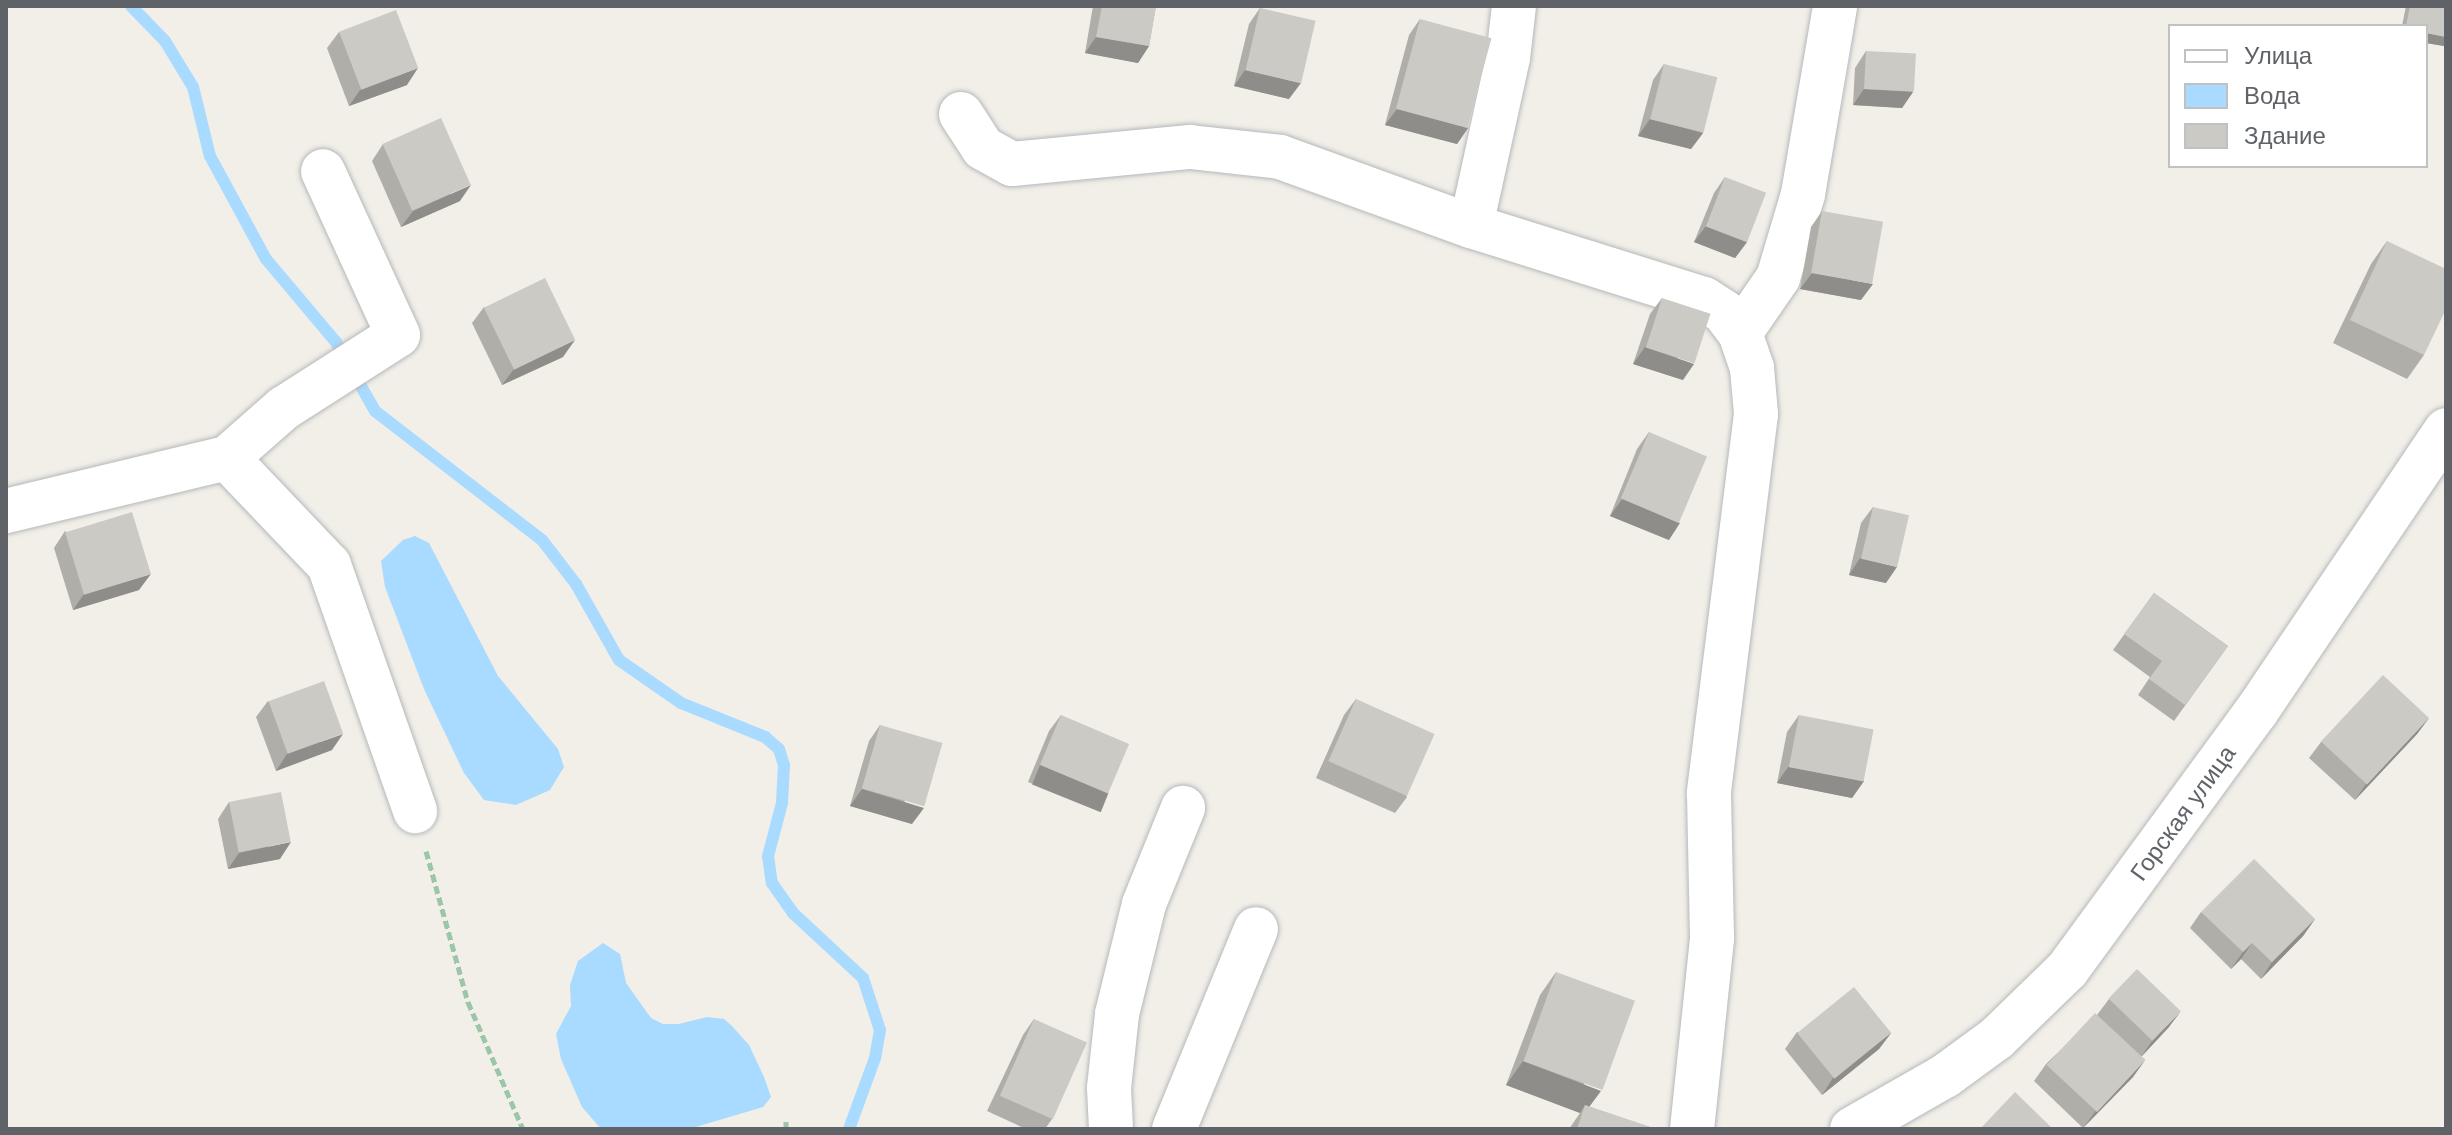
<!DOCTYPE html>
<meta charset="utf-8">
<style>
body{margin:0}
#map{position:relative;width:2452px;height:1135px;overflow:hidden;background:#f1efe7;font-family:Helvetica,sans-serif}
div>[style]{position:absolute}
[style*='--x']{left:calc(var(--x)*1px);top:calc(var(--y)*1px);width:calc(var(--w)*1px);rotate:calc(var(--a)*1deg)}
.water>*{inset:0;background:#a9daff}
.stream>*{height:12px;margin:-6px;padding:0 6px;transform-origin:6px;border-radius:6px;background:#a9daff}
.path>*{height:5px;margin-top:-2.5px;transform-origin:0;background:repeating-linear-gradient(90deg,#9bc7a8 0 8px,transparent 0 12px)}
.roads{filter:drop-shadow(0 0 2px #b5b8bc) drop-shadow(0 0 2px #b5b8bc)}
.minor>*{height:44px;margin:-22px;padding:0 22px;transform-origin:22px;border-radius:22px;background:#fff}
.wall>*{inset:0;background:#afaea9}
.shaded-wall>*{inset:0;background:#8f8d89;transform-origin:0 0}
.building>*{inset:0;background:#cccac4;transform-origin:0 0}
span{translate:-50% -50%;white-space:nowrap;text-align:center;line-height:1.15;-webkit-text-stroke:6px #fff;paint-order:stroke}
.street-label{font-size:24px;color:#5f6368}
.frame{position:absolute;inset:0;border:8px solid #5f6368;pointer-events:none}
.legend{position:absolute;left:2168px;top:24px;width:260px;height:144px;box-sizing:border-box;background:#fff;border:2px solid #bfc1c3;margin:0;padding:10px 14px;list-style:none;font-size:24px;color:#5f6368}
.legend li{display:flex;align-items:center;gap:16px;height:40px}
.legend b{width:40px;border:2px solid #bfc1c3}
</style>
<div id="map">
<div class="water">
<div style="clip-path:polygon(415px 536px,429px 543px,498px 676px,558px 749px,564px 767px,550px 790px,516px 805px,484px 800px,464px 773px,424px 689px,385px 587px,381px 561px,403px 540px)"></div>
<div style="clip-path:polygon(603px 943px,620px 954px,626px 983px,651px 1018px,663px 1024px,679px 1024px,707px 1017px,724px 1019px,732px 1026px,749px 1045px,764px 1077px,771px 1097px,763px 1107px,689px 1129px,601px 1129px,582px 1107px,561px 1059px,556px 1034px,571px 1006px,570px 985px,578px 961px)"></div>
</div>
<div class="stream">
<div style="--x:131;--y:6;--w:49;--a:45.8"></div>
<div style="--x:165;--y:41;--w:54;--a:58.7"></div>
<div style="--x:193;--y:87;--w:71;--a:76.2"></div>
<div style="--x:210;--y:156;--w:117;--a:61.5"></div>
<div style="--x:266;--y:259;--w:109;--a:49.9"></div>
<div style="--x:336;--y:342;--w:79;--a:60.5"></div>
<div style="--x:375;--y:411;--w:211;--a:37.7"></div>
<div style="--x:542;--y:540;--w:56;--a:52.3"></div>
<div style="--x:576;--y:584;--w:87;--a:60.5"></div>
<div style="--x:619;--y:660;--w:75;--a:34.7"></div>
<div style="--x:681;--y:703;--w:91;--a:22"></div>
<div style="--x:765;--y:737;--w:18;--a:41"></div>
<div style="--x:779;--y:749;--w:17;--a:73"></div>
<div style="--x:784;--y:765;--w:38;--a:93"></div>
<div style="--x:782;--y:803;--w:55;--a:104.8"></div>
<div style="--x:768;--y:856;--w:27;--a:82"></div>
<div style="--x:772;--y:883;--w:37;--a:55"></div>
<div style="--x:793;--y:913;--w:96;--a:42.9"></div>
<div style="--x:863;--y:978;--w:55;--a:71.9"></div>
<div style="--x:880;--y:1030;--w:28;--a:100"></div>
<div style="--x:875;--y:1058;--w:76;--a:110.1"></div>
</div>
<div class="path">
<div style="--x:426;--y:851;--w:157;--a:74.5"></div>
<div style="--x:468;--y:1002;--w:138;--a:66.6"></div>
<div style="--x:786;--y:1129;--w:10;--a:-90"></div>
</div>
<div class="roads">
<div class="minor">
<div style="--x:961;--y:114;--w:40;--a:57.1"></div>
<div style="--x:983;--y:148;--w:33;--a:29"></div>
<div style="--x:1012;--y:164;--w:179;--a:-5.5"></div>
<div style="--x:1190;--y:147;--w:91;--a:6.3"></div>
<div style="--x:1280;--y:157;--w:203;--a:19.9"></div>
<div style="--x:1471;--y:226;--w:244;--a:17.4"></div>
<div style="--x:1704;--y:299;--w:24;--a:33"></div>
<div style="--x:1724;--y:312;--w:26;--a:53"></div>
<div style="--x:1740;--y:333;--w:37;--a:71"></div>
<div style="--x:1752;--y:368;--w:46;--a:85"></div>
<div style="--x:1756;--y:414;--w:383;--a:97.1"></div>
<div style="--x:1709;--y:794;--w:145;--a:88.8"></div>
<div style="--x:1712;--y:939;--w:191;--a:96"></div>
<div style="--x:1471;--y:226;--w:172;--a:-77.6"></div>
<div style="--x:1508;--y:58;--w:52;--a:-83.4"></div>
<div style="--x:1740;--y:333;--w:67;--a:-55.4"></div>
<div style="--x:1778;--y:278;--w:88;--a:-73.4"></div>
<div style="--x:1803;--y:194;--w:191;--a:-80.3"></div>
<div style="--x:227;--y:458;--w:76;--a:-41.3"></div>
<div style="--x:284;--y:408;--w:135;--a:-32.6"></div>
<div style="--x:398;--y:335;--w:180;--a:-114.6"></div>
<div style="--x:6;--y:511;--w:227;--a:-13.5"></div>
<div style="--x:227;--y:458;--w:148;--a:46.4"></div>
<div style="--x:329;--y:565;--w:261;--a:70.7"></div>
<div style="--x:1111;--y:1129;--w:41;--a:-92.8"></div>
<div style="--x:1109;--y:1088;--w:74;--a:-83.8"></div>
<div style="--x:1117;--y:1014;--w:113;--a:-76.2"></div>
<div style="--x:1144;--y:904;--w:104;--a:-67.9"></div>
<div style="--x:1174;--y:1129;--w:216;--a:-67.7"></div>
<div style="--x:1852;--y:1129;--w:107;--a:-29.7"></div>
<div style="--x:1945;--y:1076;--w:64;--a:-36.2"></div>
<div style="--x:1997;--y:1038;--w:98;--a:-44.2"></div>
<div style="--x:2067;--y:970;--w:320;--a:-53.8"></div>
<div style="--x:2256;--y:712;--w:340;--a:-56"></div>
</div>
</div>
<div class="wall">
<div style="clip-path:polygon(1093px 6px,1156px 6px,1149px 46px,1138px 63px,1085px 53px)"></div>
<div style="clip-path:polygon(2406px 6px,2446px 6px,2446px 44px,2444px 46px,2426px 43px,2426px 26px,2402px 26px)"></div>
<div style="clip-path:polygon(1260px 8px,1289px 99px,1234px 86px,1249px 24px)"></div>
<div style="clip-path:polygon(1420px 19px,1468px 128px,1457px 144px,1385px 125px,1409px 35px)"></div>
<div style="clip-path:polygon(339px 32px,407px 85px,349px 106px,327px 48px)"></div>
<div style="clip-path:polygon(1866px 51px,1913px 92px,1902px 108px,1853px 105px,1855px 68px)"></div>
<div style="clip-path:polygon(1664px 64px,1703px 133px,1691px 149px,1638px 136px,1653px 80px)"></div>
<div style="clip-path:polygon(383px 144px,460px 201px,401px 227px,372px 161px)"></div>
<div style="clip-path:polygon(1725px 177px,1747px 242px,1735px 258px,1694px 242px,1714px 193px)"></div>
<div style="clip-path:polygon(1822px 211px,1861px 300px,1800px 289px,1811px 227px)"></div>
<div style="clip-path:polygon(2387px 241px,2424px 355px,2407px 379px,2333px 343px,2371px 264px)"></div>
<div style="clip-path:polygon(1662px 298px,1683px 380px,1633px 364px,1650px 314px)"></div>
<div style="clip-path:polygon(484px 307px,563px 357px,502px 385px,472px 323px)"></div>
<div style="clip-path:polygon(1649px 432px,1669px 540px,1610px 516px,1637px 449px)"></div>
<div style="clip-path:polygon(1873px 507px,1886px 583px,1849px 575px,1861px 523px)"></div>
<div style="clip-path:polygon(65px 531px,139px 590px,73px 610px,54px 548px)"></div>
<div style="clip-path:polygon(2154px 593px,2228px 646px,2174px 721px,2138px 695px,2150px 677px,2113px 650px)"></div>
<div style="clip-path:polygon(1356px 699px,1407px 797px,1395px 813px,1316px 778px,1344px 715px)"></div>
<div style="clip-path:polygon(268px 701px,332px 750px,276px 771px,256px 717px)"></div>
<div style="clip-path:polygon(1061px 715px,1108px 793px,1097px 810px,1028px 782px,1049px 731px)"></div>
<div style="clip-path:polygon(1799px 715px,1864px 781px,1852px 798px,1777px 783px,1787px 732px)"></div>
<div style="clip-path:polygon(2429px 718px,2417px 734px,2355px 800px,2309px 758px,2321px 742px)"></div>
<div style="clip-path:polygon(880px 725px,912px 824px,850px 806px,869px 741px)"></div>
<div style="clip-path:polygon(229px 802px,280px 859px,228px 869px,218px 819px)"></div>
<div style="clip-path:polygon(2201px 912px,2315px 919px,2303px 936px,2261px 979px,2241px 959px,2231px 969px,2190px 928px)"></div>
<div style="clip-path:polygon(1556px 972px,1590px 1107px,1656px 1129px,1569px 1129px,1580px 1113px,1506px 1085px,1540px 995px)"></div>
<div style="clip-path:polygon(2109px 999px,2169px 1027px,2141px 1057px,2145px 1060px,2133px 1077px,2083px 1128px,2034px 1081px,2046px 1064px,2097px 1015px)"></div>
<div style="clip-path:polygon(1034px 1019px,1052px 1119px,1045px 1129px,1026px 1129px,987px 1111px,1023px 1035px)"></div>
<div style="clip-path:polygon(1797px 1032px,1891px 1033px,1879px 1049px,1822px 1095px,1785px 1049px)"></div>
</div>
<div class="shaded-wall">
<div style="clip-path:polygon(2426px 33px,2446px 37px,2446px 44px,2444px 46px,2426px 43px)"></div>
<div style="clip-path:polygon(1096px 37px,1149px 46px,1138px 63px,1085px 53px)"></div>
<div style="clip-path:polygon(418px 68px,407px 85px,349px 106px,360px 90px)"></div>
<div style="clip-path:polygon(1245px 70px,1301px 83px,1289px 99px,1234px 86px)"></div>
<div style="clip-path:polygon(1864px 89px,1913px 92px,1902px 108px,1853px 105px)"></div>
<div style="clip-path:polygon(1397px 109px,1468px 128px,1457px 144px,1385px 125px)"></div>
<div style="clip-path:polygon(1650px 119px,1703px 133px,1691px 149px,1638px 136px)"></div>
<div style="clip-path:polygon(471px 185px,460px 201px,401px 227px,413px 211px)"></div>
<div style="clip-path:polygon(1706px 226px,1747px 242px,1735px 258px,1694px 242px)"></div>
<div style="clip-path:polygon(1812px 273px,1873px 284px,1861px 300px,1800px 289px)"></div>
<div style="clip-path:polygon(575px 340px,563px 357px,502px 385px,514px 369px)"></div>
<div style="clip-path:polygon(1645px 347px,1694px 364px,1683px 380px,1633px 364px)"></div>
<div style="clip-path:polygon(1622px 499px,1680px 523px,1669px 540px,1610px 516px)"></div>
<div style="clip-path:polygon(1860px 558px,1897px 567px,1886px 583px,1849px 575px)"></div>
<div style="clip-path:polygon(151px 574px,139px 590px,73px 610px,84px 594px)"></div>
<div style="clip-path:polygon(2429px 718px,2417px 734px,2355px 800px,2366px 784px)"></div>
<div style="clip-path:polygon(343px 734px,332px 750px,276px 771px,287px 754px)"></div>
<div style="left:1040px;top:765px;width:74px;height:21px;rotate:22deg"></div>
<div style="clip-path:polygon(1788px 767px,1864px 781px,1852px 798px,1777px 783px)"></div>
<div style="clip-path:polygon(862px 789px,924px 808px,912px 824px,850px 806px)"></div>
<div style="clip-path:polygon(291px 842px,280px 859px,228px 869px,239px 853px)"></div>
<div style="clip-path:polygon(2315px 919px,2303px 936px,2261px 979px,2272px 962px)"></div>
<div style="clip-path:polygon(2252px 943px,2241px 959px,2231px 969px,2243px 952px)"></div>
<div style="clip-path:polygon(2181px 1011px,2169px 1027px,2141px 1057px,2152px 1041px)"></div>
<div style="clip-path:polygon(1891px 1033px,1879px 1049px,1822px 1095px,1833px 1078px)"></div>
<div style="clip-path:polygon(2145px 1060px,2133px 1077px,2083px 1128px,2095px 1112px)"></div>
<div style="clip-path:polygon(1523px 1061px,1601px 1091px,1584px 1114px,1585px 1105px,1580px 1113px,1506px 1085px)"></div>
</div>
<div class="building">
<div style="clip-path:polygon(1102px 6px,1156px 6px,1149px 46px,1096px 37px)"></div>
<div style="clip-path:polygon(2410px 6px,2446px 6px,2446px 37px,2426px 33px,2426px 26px,2406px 26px)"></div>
<div style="left:1260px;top:8px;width:57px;height:64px;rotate:13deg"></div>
<div style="left:396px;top:10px;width:62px;height:61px;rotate:69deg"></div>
<div style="left:1420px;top:19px;width:74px;height:93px;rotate:15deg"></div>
<div style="left:1866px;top:51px;width:50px;height:38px;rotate:3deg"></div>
<div style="left:1664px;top:64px;width:55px;height:57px;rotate:14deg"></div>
<div style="left:441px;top:118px;width:73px;height:64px;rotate:66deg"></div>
<div style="left:1725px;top:177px;width:44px;height:53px;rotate:21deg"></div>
<div style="left:1822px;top:211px;width:62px;height:63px;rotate:10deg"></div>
<div style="clip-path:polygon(2387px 241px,2446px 269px,2446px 309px,2424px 355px,2350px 320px)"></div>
<div style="left:545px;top:278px;width:69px;height:68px;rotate:64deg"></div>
<div style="left:1662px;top:298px;width:51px;height:52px;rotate:18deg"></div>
<div style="left:1649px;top:432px;width:63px;height:72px;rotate:23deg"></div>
<div style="left:1873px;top:507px;width:37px;height:53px;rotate:13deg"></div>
<div style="left:132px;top:512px;width:65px;height:70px;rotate:73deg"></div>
<div style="clip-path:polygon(2154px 593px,2228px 646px,2185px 705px,2149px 679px,2162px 661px,2124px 634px)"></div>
<div style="left:2383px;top:675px;width:63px;height:91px;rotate:43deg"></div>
<div style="left:324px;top:681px;width:56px;height:59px;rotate:70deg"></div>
<div style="left:1356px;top:699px;width:86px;height:68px;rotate:24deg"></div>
<div style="left:1061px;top:715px;width:74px;height:54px;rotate:23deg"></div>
<div style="left:1799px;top:715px;width:76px;height:53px;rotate:11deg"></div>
<div style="left:880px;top:725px;width:65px;height:66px;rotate:16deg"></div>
<div style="left:281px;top:792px;width:51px;height:53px;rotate:79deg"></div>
<div style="clip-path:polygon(2254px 859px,2315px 919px,2272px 962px,2252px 943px,2243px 952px,2201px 912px)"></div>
<div style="left:2137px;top:969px;width:61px;height:41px;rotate:44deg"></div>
<div style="left:1556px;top:972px;width:84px;height:95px;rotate:20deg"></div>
<div style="left:1854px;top:987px;width:59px;height:73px;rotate:51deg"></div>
<div style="left:2095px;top:1013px;width:69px;height:71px;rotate:43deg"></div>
<div style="left:1034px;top:1019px;width:58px;height:84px;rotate:24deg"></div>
<div style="clip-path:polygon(2015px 1092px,2053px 1129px,1980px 1129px)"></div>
<div style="clip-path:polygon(1585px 1105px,1656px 1129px,1577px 1129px)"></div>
</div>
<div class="street-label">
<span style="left:2183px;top:813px;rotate:-54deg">Горская улица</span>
</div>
<div class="frame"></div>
<ul class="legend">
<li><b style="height:10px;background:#fff"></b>Улица</li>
<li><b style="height:22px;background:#a9daff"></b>Вода</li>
<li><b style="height:22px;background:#cccac4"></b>Здание</li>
</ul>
</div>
